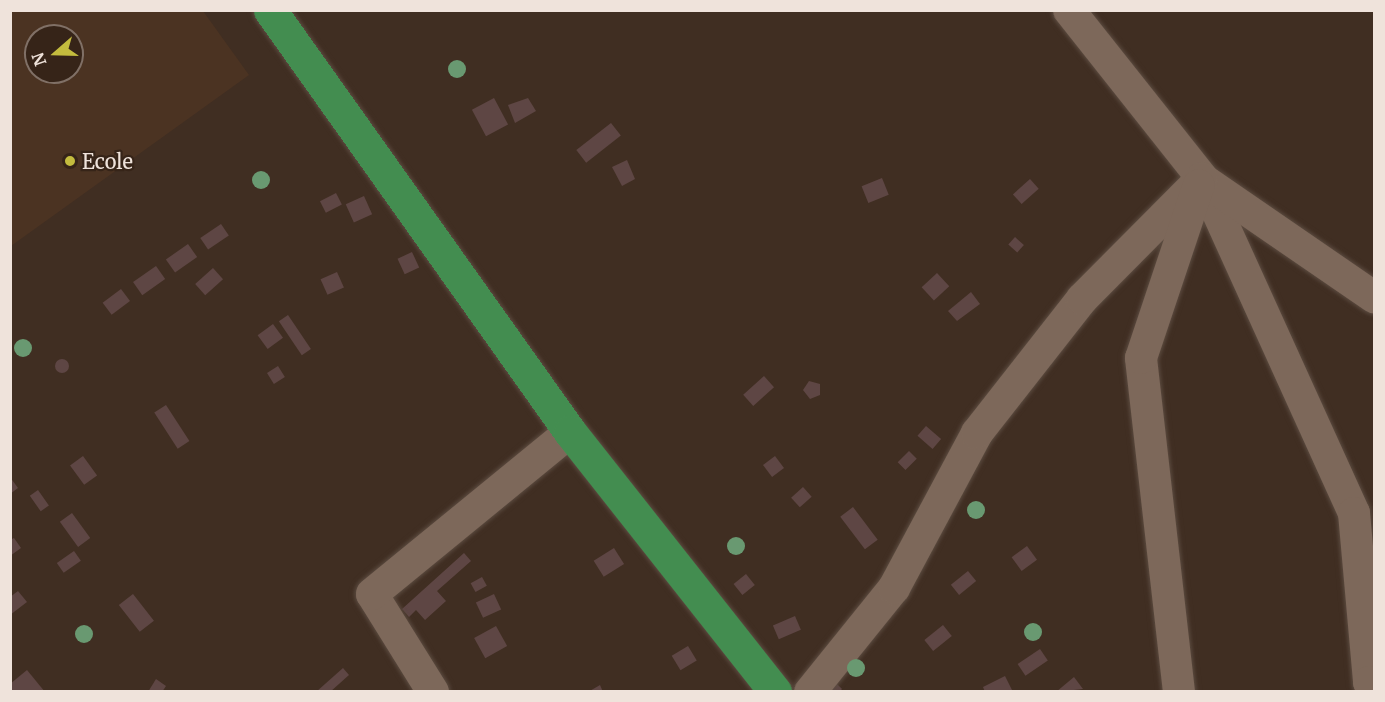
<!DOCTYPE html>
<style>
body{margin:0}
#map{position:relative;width:1385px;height:702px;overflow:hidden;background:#402e22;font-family:Merriweather,serif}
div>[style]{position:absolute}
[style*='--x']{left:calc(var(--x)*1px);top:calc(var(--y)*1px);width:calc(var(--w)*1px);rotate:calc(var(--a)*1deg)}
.built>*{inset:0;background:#4b3322}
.building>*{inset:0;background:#5e4644;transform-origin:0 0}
.round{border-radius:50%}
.roads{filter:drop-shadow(0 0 2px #5b4b40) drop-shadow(0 0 2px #5b4b40)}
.minor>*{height:32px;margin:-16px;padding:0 16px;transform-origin:16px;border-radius:16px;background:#7d685a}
.major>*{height:33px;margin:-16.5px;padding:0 16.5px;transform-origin:16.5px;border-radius:16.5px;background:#438d50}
.trees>*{width:18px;height:18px;margin:-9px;border-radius:50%;background:#699971}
.dots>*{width:16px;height:16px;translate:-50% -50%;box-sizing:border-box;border:3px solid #362418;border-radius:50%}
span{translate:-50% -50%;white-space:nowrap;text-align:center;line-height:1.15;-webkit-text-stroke:4.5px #362418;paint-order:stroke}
.poi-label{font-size:20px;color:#efe3db}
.left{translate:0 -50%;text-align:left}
.frame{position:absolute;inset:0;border:12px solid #efe3db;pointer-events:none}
.north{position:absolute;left:24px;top:24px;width:60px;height:60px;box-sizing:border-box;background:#362418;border:2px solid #807066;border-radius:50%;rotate:250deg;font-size:16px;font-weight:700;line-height:24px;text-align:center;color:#efe3db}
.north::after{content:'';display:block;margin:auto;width:21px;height:27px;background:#c4bc3e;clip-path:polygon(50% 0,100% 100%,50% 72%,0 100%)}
</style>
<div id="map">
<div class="built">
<div style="clip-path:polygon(evenodd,11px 10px,203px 11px,249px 75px,11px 246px,11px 10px,36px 36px,72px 36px,72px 72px,36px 72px,36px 36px)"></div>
</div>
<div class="building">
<div style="left:494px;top:98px;width:30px;height:25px;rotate:62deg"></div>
<div style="clip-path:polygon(528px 98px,536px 111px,515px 123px,508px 105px)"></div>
<div style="left:611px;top:123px;width:16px;height:44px;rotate:52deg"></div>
<div style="clip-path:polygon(627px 160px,635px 179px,622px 186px,612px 167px)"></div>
<div style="left:882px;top:178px;width:18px;height:22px;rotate:68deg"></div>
<div style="left:1030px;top:179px;width:13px;height:23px;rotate:48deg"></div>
<div style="left:336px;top:193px;width:13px;height:18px;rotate:63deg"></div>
<div style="left:364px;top:196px;width:20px;height:20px;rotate:66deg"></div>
<div style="left:221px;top:224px;width:14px;height:25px;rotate:56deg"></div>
<div style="left:1015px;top:237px;width:12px;height:10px;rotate:42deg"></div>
<div style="left:188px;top:244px;width:16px;height:27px;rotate:55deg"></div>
<div style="left:412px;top:252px;width:17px;height:16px;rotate:65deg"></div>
<div style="left:156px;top:266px;width:16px;height:28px;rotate:55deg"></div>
<div style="left:213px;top:268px;width:15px;height:24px;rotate:48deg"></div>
<div style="left:337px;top:272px;width:17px;height:18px;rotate:66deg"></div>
<div style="left:937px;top:273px;width:18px;height:21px;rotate:47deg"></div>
<div style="left:121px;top:289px;width:15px;height:23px;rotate:53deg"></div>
<div style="clip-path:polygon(971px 292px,980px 304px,957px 321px,948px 311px)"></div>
<div style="left:288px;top:315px;width:41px;height:11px;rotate:56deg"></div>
<div style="left:273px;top:324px;width:17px;height:19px;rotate:54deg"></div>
<div class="round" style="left:55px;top:359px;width:14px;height:14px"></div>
<div style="left:278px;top:366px;width:13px;height:13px;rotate:58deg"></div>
<div style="left:764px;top:376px;width:15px;height:28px;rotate:48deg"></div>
<div style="clip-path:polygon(809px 381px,820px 384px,820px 395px,810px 399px,803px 390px)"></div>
<div style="left:166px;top:405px;width:43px;height:14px;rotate:57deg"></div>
<div style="left:926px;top:426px;width:20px;height:13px;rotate:41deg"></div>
<div style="left:909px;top:451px;width:11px;height:16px;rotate:45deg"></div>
<div style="left:83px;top:456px;width:24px;height:16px;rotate:54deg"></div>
<div style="left:775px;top:456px;width:15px;height:15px;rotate:53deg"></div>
<div style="clip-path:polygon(10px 477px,18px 488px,10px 494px)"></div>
<div style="left:803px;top:487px;width:13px;height:16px;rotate:48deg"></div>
<div style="left:38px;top:490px;width:19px;height:10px;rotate:55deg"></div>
<div style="left:853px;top:507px;width:41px;height:16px;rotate:53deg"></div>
<div style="left:72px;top:513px;width:31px;height:15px;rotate:54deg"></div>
<div style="clip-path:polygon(14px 538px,21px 548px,10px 556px,10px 540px)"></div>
<div style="left:1027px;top:546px;width:17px;height:19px;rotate:54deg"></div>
<div style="left:614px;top:548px;width:19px;height:24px;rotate:58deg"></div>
<div style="left:74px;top:551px;width:12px;height:21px;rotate:55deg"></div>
<div style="clip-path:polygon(464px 553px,471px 561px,437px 591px,446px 601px,425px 620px,416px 610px,409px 617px,402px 609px)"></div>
<div style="left:968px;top:571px;width:13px;height:22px;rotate:51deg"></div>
<div style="left:746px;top:574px;width:14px;height:16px;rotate:51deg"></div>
<div style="left:482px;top:577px;width:10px;height:13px;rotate:61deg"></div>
<div style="clip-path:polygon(18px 591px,27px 602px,10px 615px,10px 597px)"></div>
<div style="left:133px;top:594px;width:34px;height:18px;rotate:52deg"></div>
<div style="left:494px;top:594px;width:17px;height:20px;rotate:65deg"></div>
<div style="left:795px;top:616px;width:15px;height:24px;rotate:67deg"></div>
<div style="left:943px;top:625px;width:14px;height:24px;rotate:51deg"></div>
<div style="left:496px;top:626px;width:23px;height:25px;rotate:61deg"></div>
<div style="left:688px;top:646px;width:17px;height:19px;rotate:59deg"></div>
<div style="left:1040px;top:649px;width:14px;height:27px;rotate:56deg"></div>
<div style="clip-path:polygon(343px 668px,349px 675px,330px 692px,316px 692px)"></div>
<div style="clip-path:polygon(27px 670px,45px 692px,10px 692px,10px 684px)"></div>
<div style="clip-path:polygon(1005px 676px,1013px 692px,985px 692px,983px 687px)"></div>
<div style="clip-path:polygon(1074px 677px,1083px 689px,1056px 692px)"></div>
<div style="clip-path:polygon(156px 679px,166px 686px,162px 692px,148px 692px)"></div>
<div style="clip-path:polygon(833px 680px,842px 689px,839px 692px,822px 692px)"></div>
<div style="clip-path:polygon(600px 685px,603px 692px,588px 692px)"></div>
</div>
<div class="roads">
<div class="minor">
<div style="--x:1069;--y:10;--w:214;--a:51.6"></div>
<div style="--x:1202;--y:178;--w:368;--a:65.6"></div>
<div style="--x:1354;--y:513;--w:170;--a:84.9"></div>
<div style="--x:1369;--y:682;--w:8;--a:50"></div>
<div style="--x:1202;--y:179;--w:209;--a:34.5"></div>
<div style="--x:433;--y:692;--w:115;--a:-121.9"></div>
<div style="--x:372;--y:594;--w:256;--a:-39.3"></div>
<div style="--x:810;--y:692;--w:134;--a:-51.1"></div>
<div style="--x:894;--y:588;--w:176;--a:-61.8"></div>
<div style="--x:977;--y:433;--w:170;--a:-51.9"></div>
<div style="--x:1082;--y:299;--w:170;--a:-45.2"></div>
<div style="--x:1179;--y:692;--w:336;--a:-96.5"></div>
<div style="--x:1141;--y:358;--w:182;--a:-71.5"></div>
</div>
<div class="major">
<div style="--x:270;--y:10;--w:518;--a:54.59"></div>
<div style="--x:570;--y:432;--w:331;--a:51.7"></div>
</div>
</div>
<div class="trees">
<div style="left:457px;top:69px"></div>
<div style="left:261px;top:180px"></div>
<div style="left:23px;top:348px"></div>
<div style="left:976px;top:510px"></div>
<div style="left:736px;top:546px"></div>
<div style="left:1033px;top:632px"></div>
<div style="left:84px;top:634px"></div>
<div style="left:856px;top:668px"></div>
</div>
<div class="dots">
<div style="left:70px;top:161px;background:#c4bc3e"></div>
</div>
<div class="poi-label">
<span class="left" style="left:82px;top:161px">Ecole</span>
</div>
<div class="frame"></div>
<div class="north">N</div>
</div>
